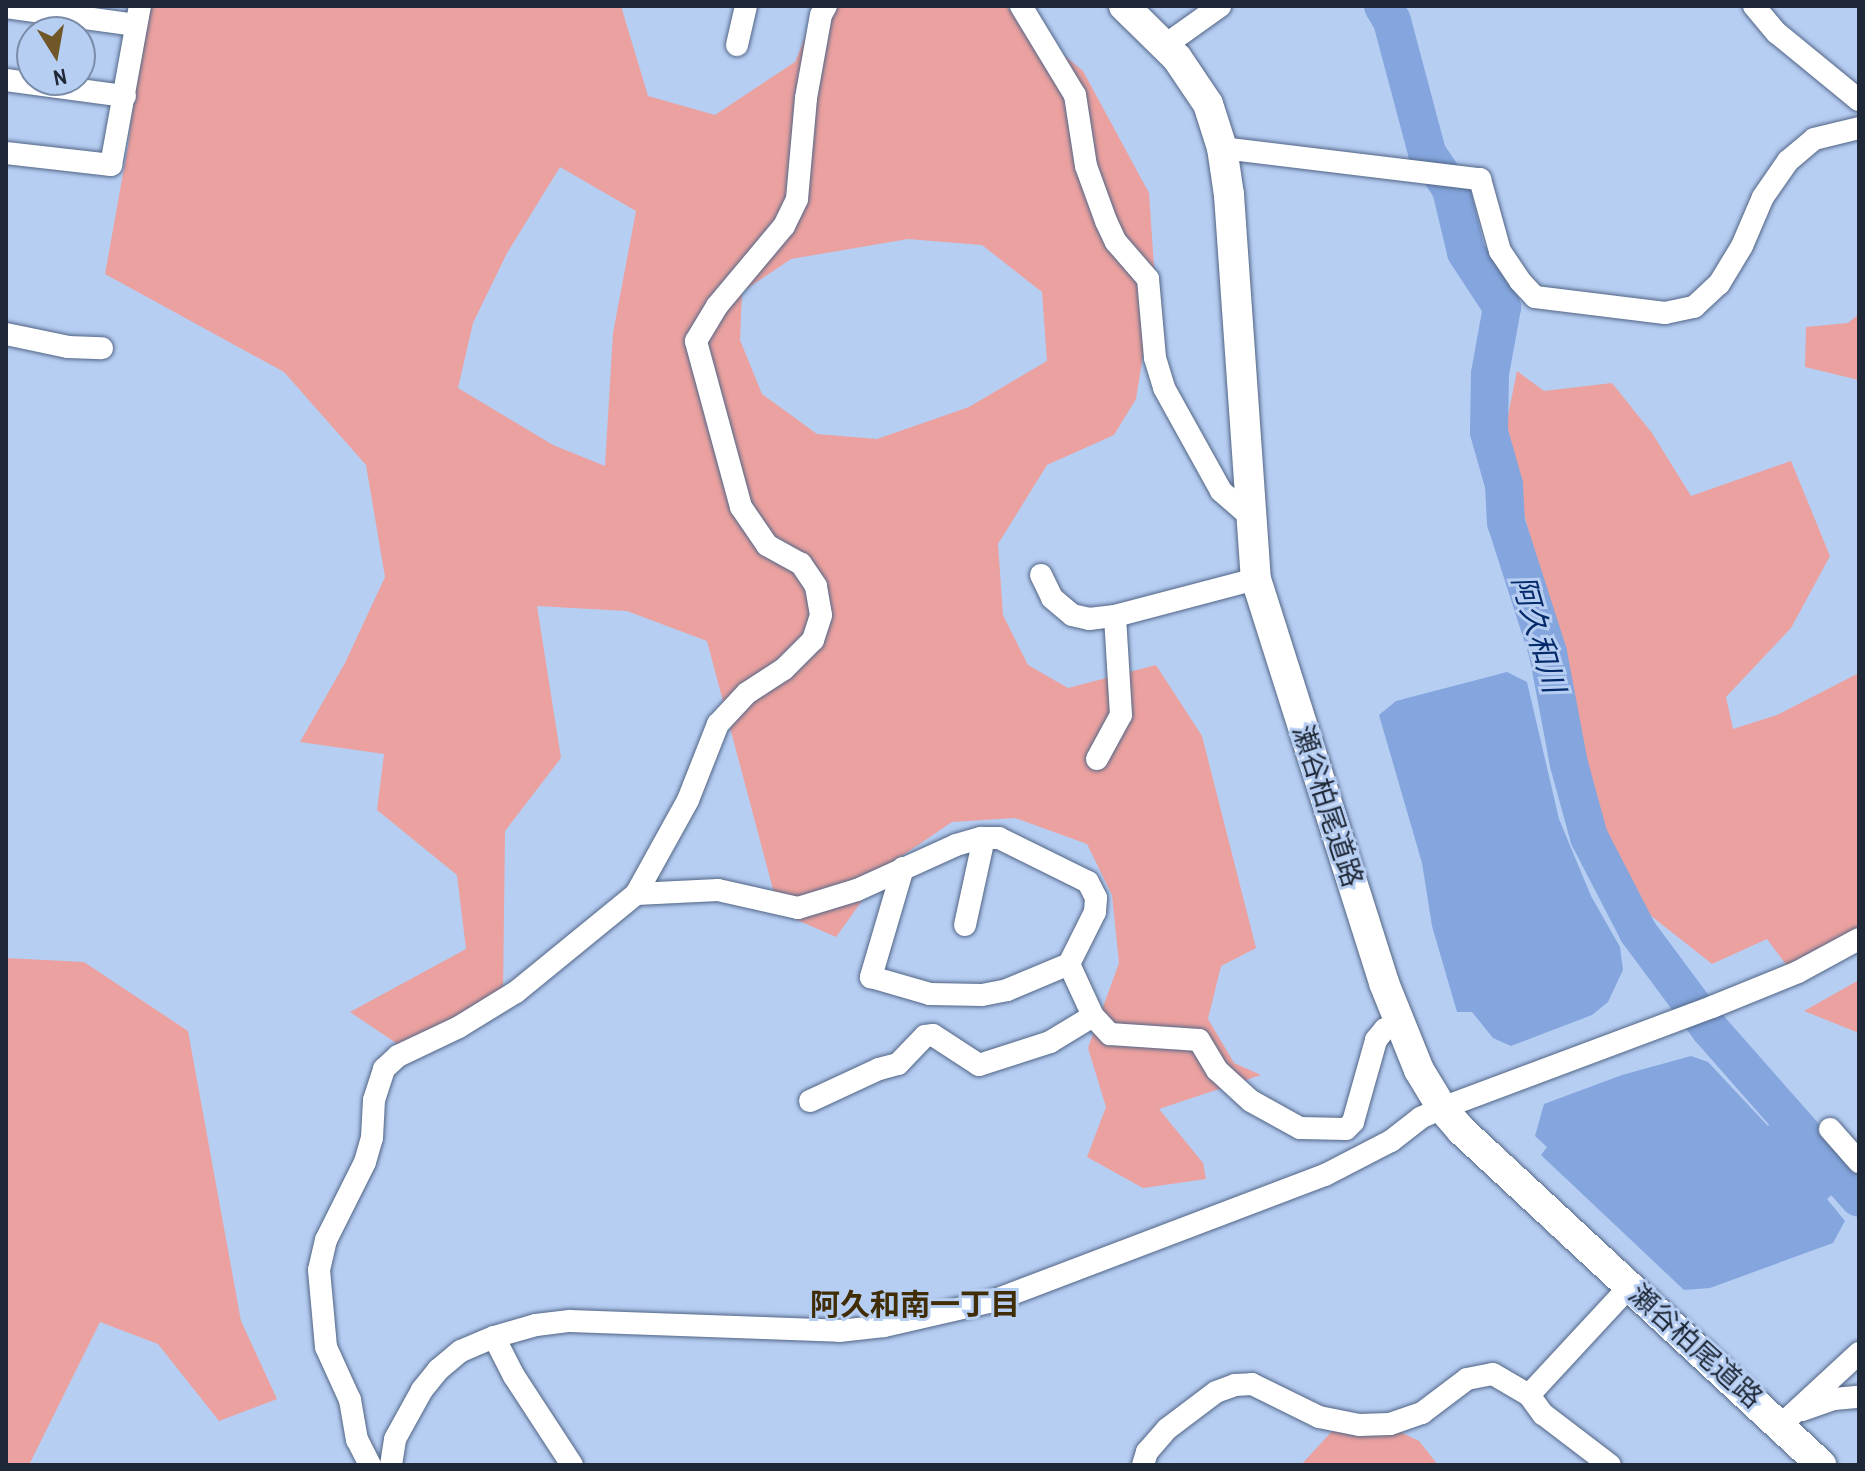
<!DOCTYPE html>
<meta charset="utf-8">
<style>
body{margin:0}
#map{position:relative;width:1865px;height:1471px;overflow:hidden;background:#b7cef3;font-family:"Archivo Narrow","Noto Sans JP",sans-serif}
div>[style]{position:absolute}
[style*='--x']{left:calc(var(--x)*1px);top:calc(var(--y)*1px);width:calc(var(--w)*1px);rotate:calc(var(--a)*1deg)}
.green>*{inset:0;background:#eba19f}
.water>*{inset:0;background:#84a5dd}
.river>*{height:38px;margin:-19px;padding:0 19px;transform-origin:19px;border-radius:19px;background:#84a5dd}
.roads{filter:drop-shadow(0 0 2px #516585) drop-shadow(0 0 2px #516585)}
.street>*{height:22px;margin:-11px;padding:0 11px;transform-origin:11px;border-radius:11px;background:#fff}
.secondary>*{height:30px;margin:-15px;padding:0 15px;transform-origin:15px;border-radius:15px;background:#fff}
span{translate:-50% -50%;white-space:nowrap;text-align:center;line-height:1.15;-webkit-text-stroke:6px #b7cef3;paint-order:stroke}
.street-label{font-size:28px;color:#1f2836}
.water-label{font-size:30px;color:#052a6a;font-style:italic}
.neighbourhood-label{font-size:30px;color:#402d05;font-weight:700}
.frame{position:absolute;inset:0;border:8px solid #1f2836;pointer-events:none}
.north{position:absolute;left:16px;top:16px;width:80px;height:80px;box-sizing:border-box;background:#b7cef3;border:2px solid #7a8ca7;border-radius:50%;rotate:169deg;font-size:22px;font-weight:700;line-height:32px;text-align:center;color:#1f2836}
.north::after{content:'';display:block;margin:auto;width:28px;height:36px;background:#705728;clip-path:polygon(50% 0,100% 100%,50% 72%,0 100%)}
</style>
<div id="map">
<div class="green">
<div style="clip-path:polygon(evenodd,145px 6px,621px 6px,648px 96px,715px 115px,795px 62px,818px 6px,1005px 6px,1083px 71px,1149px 193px,1155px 281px,1136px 399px,1114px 435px,1047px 465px,998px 544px,1003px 615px,1028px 665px,1068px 688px,1156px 665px,1202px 736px,1256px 948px,1221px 966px,1208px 1019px,1234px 1063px,1261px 1075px,1159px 1109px,1203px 1163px,1206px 1179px,1143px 1188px,1087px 1157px,1106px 1107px,1088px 1048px,1119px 963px,1112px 895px,1087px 844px,1015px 818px,952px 822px,887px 866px,836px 937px,779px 912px,707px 641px,627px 611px,537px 606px,561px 758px,505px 831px,503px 996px,405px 1049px,350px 1012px,466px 949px,457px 875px,377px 810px,384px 754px,300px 742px,345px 663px,385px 577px,366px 465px,284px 372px,105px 274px,128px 146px,145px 6px,560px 167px,636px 211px,613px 333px,605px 466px,553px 445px,458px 388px,473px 323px,507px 253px,560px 167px,145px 6px,908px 239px,982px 245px,1042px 292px,1047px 361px,969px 407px,877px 439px,817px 434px,762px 394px,740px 340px,742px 292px,791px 259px,908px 239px)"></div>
<div style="clip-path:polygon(1859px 314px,1859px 380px,1805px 367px,1806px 327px,1848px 323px)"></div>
<div style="clip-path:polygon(1517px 371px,1544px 391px,1612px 383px,1652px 433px,1691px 496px,1791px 461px,1830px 556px,1791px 628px,1726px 697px,1733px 729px,1777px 715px,1859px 673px,1859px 929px,1790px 970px,1767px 939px,1712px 964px,1650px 915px,1608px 842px,1504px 435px)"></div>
<div style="clip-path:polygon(6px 958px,84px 962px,188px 1031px,241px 1321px,277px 1399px,219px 1421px,158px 1344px,100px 1322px,29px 1465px,6px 1465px)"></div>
<div style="clip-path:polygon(1859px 980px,1859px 1033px,1804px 1011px)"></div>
<div style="clip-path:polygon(1335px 1428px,1396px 1430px,1419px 1441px,1438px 1465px,1301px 1465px)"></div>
</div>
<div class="water">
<div style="clip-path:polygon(1507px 672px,1527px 682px,1559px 819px,1591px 896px,1620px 947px,1623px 970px,1608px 1002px,1592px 1015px,1511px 1046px,1493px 1038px,1472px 1012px,1457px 1012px,1432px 926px,1422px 863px,1379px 715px,1396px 701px)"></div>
<div style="clip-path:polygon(1691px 1056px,1708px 1062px,1768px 1126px,1782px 1112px,1845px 1184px,1827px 1199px,1845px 1221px,1833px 1243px,1710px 1288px,1684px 1290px,1541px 1155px,1547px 1147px,1535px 1136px,1544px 1104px,1622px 1075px)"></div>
</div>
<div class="river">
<div style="--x:1383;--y:6;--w:17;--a:59"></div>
<div style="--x:1392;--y:21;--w:137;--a:75.1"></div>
<div style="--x:1427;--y:153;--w:43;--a:56.3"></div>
<div style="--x:1451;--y:189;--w:65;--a:76.6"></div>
<div style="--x:1466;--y:252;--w:66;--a:56.8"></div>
<div style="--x:1502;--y:307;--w:68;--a:100.2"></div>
<div style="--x:1490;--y:374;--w:58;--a:91"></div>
<div style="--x:1489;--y:432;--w:55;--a:74.2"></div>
<div style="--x:1504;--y:485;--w:37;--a:87"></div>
<div style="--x:1506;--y:522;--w:138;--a:72.2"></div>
<div style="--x:1548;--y:653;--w:113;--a:79.3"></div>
<div style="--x:1569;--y:764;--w:76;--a:74.7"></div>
<div style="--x:1589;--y:837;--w:107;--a:62.7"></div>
<div style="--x:1638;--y:932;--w:121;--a:53.4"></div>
<div style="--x:1710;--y:1029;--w:225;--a:48.6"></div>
</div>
<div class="roads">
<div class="street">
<div style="--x:1021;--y:6;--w:104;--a:58.8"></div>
<div style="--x:1075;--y:95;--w:72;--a:81.2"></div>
<div style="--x:1086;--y:166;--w:59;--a:70"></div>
<div style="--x:1106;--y:221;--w:23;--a:65"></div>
<div style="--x:1116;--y:242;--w:49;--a:49.1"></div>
<div style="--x:1148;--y:279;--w:79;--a:84.9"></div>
<div style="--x:1155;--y:358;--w:31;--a:73"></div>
<div style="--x:1164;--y:388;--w:118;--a:61"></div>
<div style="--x:1221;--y:491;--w:38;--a:41"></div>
<div style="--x:1754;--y:6;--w:35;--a:50"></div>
<div style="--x:1777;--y:33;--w:106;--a:39.3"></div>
<div style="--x:6;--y:7;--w:131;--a:7.9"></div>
<div style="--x:737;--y:45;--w:40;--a:-77"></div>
<div style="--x:1164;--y:46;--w:69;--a:-35.5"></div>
<div style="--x:6;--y:80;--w:120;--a:7.7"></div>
<div style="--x:1222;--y:148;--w:260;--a:6.9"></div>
<div style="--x:1480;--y:179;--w:75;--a:74.5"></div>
<div style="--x:1500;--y:251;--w:36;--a:56"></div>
<div style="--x:1520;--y:281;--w:22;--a:47"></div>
<div style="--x:1535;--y:297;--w:131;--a:7"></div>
<div style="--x:1665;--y:313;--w:30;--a:-12"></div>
<div style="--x:1694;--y:307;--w:34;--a:-43"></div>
<div style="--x:1719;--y:284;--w:44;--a:-58.8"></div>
<div style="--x:1742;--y:246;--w:53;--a:-66.8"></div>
<div style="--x:1763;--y:197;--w:44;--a:-55.2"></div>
<div style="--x:1788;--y:161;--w:34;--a:-40"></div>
<div style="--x:1814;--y:139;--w:46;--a:-13.7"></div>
<div style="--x:6;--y:153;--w:106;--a:6.5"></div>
<div style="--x:111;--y:165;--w:162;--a:-79.7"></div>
<div style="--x:6;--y:334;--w:63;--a:11.8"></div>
<div style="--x:68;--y:347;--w:34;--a:2"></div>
<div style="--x:1041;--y:575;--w:25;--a:64"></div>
<div style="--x:1052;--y:598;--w:26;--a:40"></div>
<div style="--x:1072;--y:615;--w:17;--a:13"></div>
<div style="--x:1089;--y:619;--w:26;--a:-7"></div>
<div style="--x:1115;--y:616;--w:146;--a:-14.7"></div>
<div style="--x:1097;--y:759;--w:50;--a:-61.4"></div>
<div style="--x:1121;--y:715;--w:99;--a:-93.5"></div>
<div style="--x:903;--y:868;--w:114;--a:106.4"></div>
<div style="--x:871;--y:977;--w:61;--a:16.1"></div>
<div style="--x:930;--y:994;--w:52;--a:1.1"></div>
<div style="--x:982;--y:995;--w:25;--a:-11"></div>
<div style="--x:1007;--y:990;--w:67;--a:-22.8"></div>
<div style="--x:636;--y:894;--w:82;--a:-2.8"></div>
<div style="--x:718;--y:890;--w:82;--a:12.7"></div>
<div style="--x:798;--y:908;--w:62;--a:-17"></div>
<div style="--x:857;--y:890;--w:109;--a:-24.4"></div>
<div style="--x:956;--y:845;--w:26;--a:-16"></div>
<div style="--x:981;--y:838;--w:18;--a:0"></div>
<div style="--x:999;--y:838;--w:99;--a:26.3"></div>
<div style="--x:1088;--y:882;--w:18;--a:63"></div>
<div style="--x:1096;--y:898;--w:14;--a:94"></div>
<div style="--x:1095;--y:912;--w:58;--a:116.6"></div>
<div style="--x:1069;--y:964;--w:57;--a:65.2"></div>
<div style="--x:1093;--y:1016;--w:25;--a:47"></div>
<div style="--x:1110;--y:1034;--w:89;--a:3.9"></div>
<div style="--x:1199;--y:1040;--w:35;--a:59"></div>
<div style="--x:1217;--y:1070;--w:46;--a:42.4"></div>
<div style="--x:1251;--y:1101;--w:56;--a:28.9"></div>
<div style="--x:1300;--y:1128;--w:46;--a:1.2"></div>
<div style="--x:1346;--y:1129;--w:10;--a:-45"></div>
<div style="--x:1353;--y:1122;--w:85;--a:-74.3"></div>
<div style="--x:1376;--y:1040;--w:14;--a:-51"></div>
<div style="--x:1385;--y:1029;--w:15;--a:-20"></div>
<div style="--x:965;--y:925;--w:89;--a:-77.7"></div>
<div style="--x:810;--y:1101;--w:76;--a:-24.9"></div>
<div style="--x:879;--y:1069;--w:20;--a:-15"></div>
<div style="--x:898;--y:1064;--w:39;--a:-46"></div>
<div style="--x:925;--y:1036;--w:8;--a:-7"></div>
<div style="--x:933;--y:1035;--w:55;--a:33.1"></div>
<div style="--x:979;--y:1065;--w:75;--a:-17.9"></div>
<div style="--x:1050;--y:1042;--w:50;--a:-31.2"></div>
<div style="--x:1830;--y:1129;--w:44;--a:48.7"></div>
<div style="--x:494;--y:1337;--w:44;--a:62.9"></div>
<div style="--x:514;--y:1376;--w:106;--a:56.9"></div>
<div style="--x:1529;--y:1395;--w:24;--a:54"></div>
<div style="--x:1543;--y:1414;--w:84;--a:37.3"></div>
<div style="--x:1802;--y:1410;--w:34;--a:-19"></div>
<div style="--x:1834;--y:1399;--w:25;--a:-5"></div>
<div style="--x:1782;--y:1424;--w:105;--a:-42.7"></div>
<div style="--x:370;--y:1465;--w:28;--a:-117"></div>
<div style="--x:357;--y:1440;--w:41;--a:-99.9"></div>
<div style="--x:350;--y:1400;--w:58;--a:-114.4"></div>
<div style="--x:326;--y:1347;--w:77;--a:-95.2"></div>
<div style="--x:319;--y:1270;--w:31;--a:-77"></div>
<div style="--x:326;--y:1240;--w:87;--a:-63.4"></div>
<div style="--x:365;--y:1162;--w:25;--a:-74"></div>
<div style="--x:372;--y:1138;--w:38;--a:-87"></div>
<div style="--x:374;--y:1100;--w:33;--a:-72"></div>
<div style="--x:384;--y:1069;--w:19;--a:-43"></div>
<div style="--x:398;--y:1056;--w:68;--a:-25.4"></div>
<div style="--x:459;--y:1027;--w:67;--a:-31.6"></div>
<div style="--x:516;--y:992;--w:155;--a:-39.2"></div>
<div style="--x:636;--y:894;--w:107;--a:-61"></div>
<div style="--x:688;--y:800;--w:82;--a:-68.5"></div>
<div style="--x:718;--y:724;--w:42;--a:-46.9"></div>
<div style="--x:747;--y:693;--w:44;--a:-33"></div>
<div style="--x:784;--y:669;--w:41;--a:-45"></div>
<div style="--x:813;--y:640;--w:26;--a:-72"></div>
<div style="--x:821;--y:615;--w:29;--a:-100"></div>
<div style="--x:816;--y:586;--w:27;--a:-124"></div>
<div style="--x:801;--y:564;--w:39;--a:-151"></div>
<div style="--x:767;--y:545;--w:46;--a:-124.4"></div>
<div style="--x:741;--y:507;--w:172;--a:-105.2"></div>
<div style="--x:696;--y:341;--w:41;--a:-59"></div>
<div style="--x:717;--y:306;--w:104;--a:-50.1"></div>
<div style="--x:784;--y:226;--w:30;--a:-64"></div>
<div style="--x:797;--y:199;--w:101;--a:-84.9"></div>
<div style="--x:806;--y:98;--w:84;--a:-79.8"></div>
<div style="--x:821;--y:15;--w:10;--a:-61"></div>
<div style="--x:391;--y:1465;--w:26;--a:-81"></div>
<div style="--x:395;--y:1439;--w:56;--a:-61.1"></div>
<div style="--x:422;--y:1390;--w:26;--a:-51"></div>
<div style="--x:438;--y:1370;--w:30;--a:-40"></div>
<div style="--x:461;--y:1351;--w:36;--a:-23"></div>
<div style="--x:494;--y:1337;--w:44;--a:-15.9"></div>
<div style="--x:536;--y:1325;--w:34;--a:-7"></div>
<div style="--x:570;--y:1321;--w:269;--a:2.1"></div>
<div style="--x:839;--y:1331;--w:45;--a:-6.3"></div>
<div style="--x:884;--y:1326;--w:112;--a:-12.9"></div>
<div style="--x:993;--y:1301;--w:355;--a:-20.8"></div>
<div style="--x:1325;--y:1175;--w:74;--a:-27.3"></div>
<div style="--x:1391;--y:1141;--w:37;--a:-38"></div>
<div style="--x:1420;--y:1118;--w:24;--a:-24"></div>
<div style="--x:1442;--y:1108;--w:288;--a:-20.5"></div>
<div style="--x:1712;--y:1007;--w:93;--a:-22.1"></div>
<div style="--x:1798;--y:972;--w:69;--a:-28.4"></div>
<div style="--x:1143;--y:1465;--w:14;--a:-73"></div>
<div style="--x:1147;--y:1452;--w:30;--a:-49"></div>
<div style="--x:1167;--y:1429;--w:61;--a:-37.1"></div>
<div style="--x:1216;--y:1392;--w:20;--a:-20"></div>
<div style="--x:1235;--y:1385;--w:17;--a:-3"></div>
<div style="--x:1252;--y:1384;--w:75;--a:26.2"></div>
<div style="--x:1319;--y:1417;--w:41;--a:11.3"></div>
<div style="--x:1359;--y:1425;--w:31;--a:-2"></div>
<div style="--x:1390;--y:1424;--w:34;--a:-19"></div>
<div style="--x:1422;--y:1413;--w:56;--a:-37.1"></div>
<div style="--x:1467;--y:1379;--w:26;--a:-11"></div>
<div style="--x:1493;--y:1374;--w:42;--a:30.3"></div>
<div style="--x:1529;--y:1395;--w:149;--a:-47.2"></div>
</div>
<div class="secondary">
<div style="--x:1124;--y:6;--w:74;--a:44.5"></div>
<div style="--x:1177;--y:58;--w:55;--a:56"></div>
<div style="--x:1208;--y:104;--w:46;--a:72.3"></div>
<div style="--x:1222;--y:148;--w:48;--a:81.5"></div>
<div style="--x:1229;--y:195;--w:385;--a:86"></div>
<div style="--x:1256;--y:579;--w:424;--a:72.4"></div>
<div style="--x:1384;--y:983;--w:94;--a:68.1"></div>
<div style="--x:1419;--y:1070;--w:44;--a:58.8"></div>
<div style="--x:1442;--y:1108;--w:29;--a:49"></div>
<div style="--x:1461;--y:1130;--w:492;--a:42.9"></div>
</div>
</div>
<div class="street-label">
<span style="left:1328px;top:806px;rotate:72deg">瀬谷柏尾道路</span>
<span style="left:1696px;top:1346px;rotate:42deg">瀬谷柏尾道路</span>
</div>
<div class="water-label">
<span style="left:1539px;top:634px;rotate:74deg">阿久和川</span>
</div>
<div class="neighbourhood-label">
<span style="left:915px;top:1304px">阿久和南一丁目</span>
</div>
<div class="frame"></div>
<div class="north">N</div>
</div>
